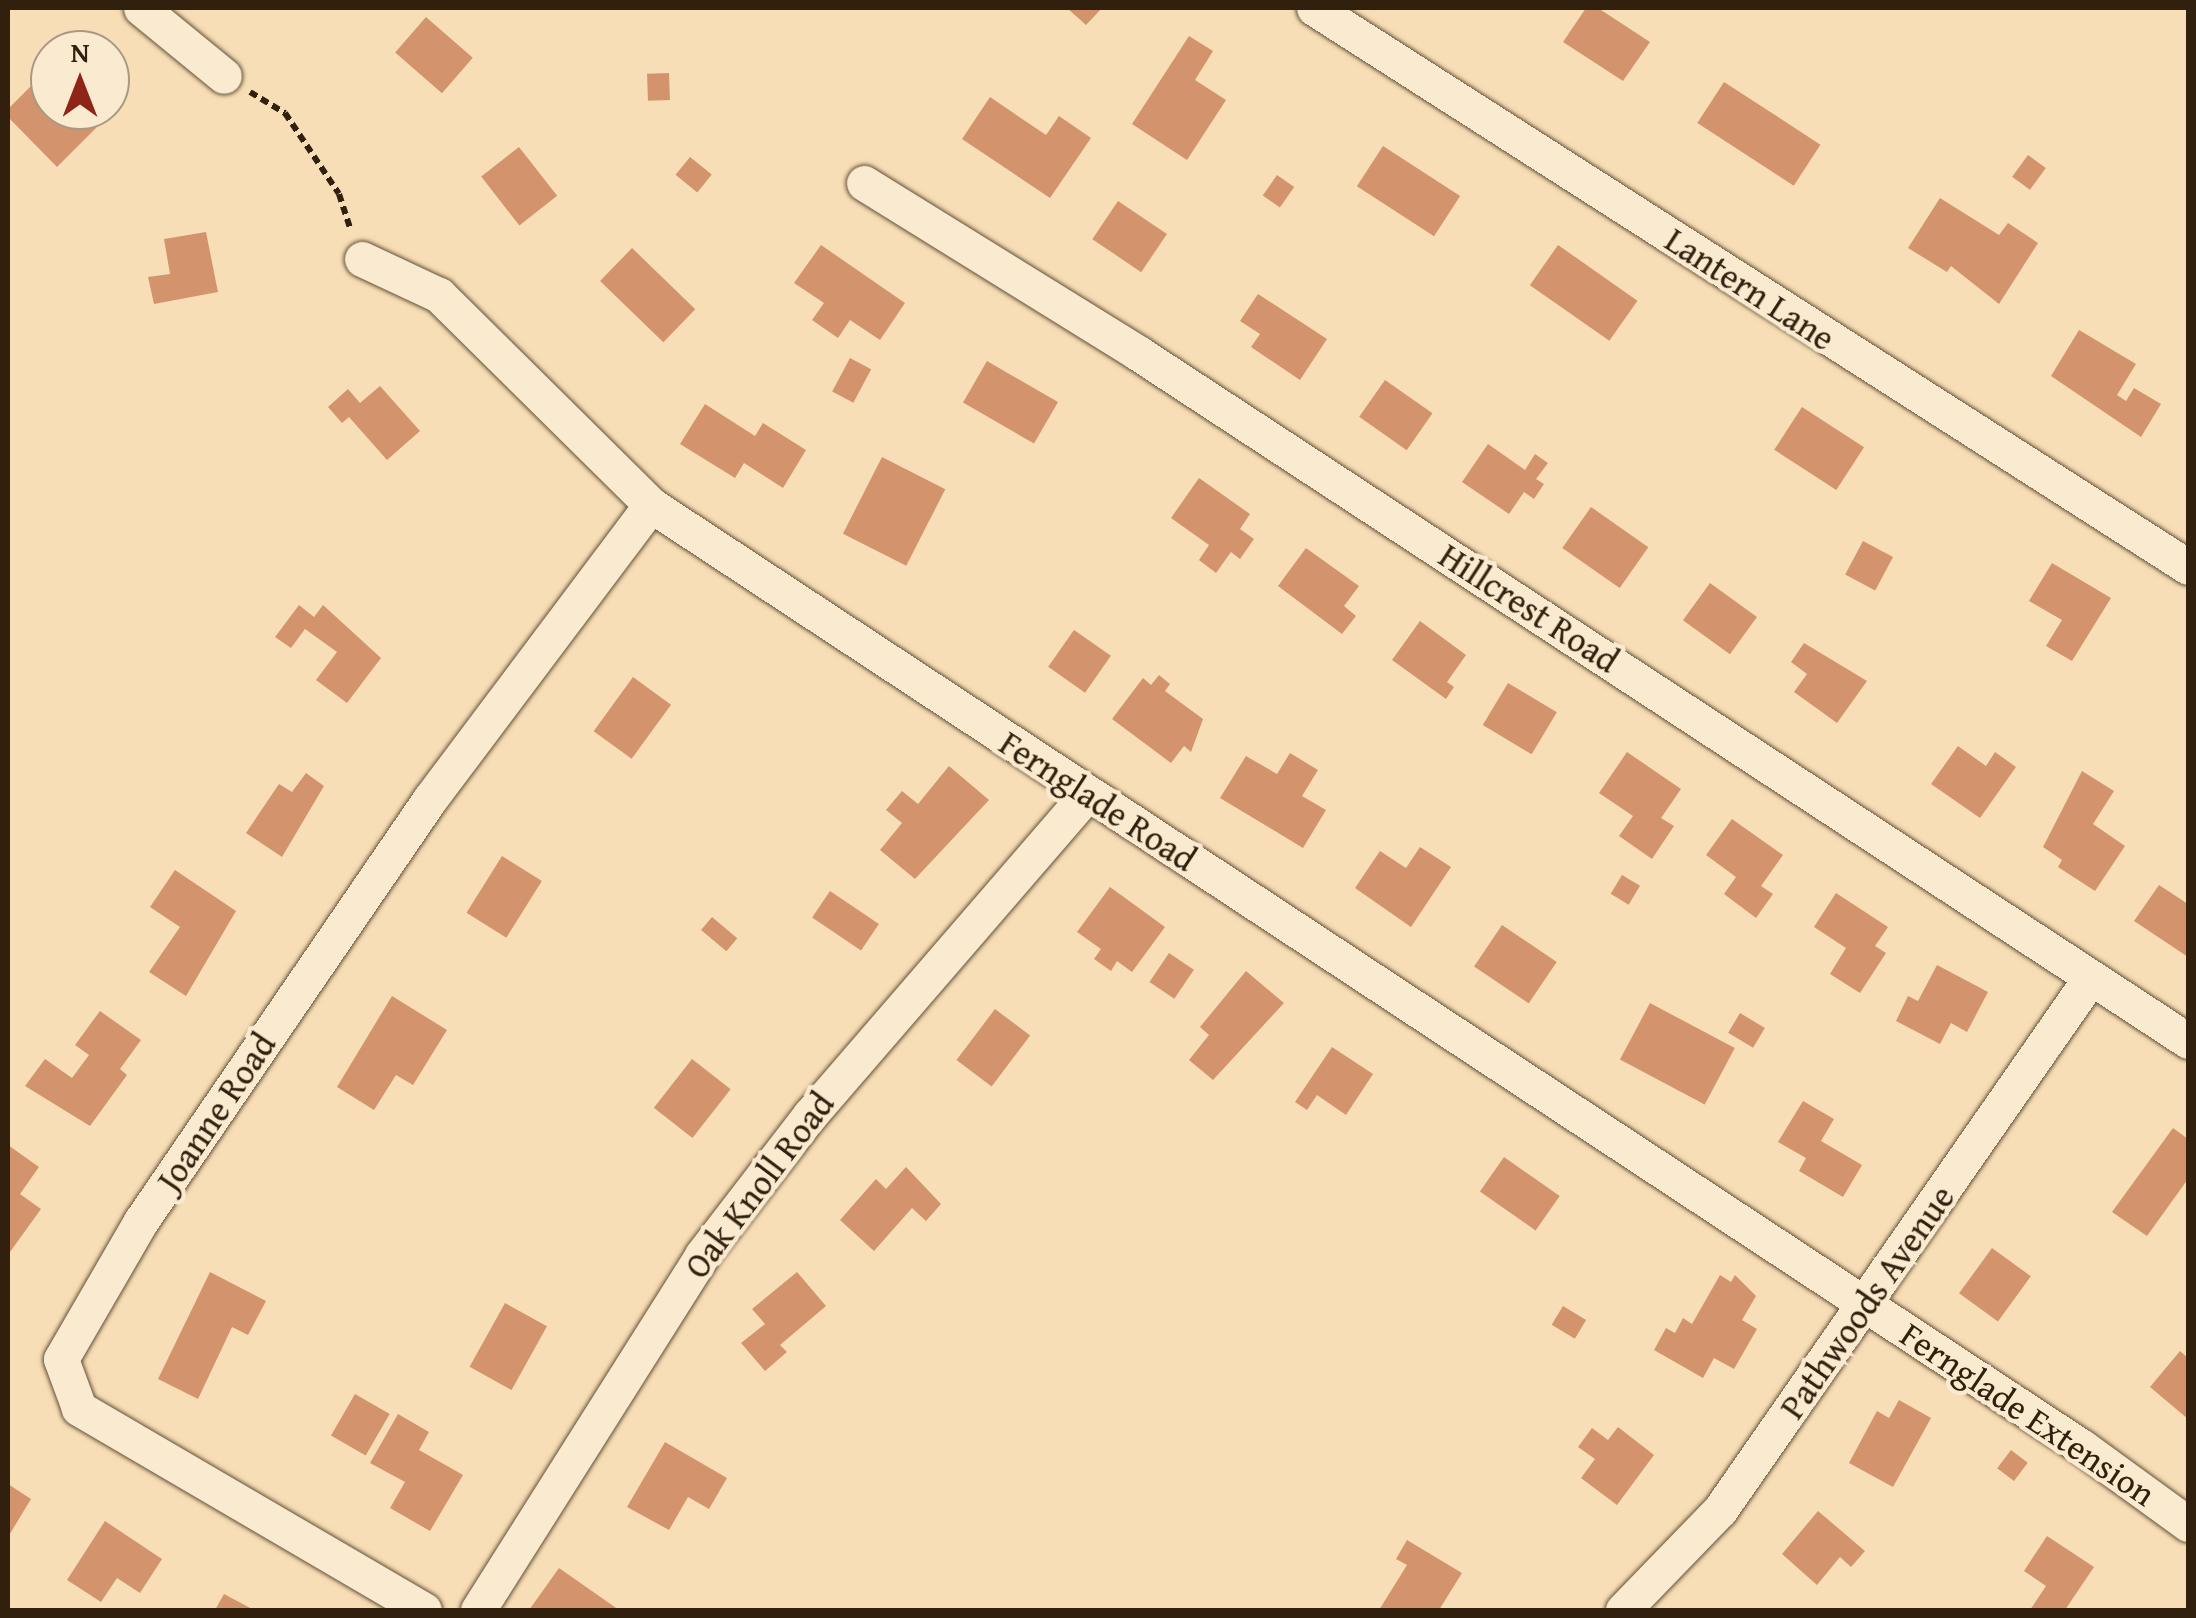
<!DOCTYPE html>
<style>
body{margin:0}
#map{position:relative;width:2196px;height:1618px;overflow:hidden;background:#f8deb6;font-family:"Gentium Book Plus",serif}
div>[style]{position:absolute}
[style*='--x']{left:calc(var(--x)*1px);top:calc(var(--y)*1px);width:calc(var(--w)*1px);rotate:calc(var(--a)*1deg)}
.building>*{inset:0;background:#d3946d;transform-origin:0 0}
.path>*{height:6px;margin-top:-3px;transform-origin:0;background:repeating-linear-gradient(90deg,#31200e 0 8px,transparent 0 13px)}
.roads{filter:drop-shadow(0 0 2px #635038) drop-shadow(0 0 2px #635038)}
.street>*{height:35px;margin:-17.5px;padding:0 17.5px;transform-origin:17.5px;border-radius:17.5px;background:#faead0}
span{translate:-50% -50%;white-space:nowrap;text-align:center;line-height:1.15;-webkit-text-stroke:9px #faead0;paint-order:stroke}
.street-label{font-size:35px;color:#31200e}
.frame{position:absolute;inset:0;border:10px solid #31200e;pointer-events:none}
.north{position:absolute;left:30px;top:30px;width:100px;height:100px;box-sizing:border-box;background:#faead0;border:2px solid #aa9982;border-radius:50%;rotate:0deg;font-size:28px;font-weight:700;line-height:40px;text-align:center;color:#31200e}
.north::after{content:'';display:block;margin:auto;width:35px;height:45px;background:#8f2418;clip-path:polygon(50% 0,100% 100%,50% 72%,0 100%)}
</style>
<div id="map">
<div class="building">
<div style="clip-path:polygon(1067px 8px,1102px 8px,1086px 25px)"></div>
<div style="clip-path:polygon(1586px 8px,1598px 8px,1650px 42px,1623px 81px,1563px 42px)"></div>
<div style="left:426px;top:17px;width:62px;height:47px;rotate:41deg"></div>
<div style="clip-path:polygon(1189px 36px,1213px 51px,1195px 80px,1226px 100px,1187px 160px,1132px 124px)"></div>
<div style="clip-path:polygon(45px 72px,50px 110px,82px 110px,98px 126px,57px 167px,8px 117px,8px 109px)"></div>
<div style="left:669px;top:73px;width:27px;height:22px;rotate:88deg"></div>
<div style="left:1724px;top:82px;width:115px;height:49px;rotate:33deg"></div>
<div style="clip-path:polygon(990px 97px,1046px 135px,1059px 116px,1091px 138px,1050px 198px,962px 139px)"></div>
<div style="left:1383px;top:146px;width:92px;height:48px;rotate:33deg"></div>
<div style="left:519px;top:147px;width:62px;height:48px;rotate:52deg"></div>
<div style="left:2028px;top:155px;width:22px;height:27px;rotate:36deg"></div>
<div style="left:690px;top:157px;width:28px;height:23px;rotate:39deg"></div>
<div style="left:1277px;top:175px;width:21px;height:25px;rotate:35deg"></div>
<div style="clip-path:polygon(1940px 198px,1999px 235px,2008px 223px,2038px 243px,1999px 304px,1951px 266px,1947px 272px,1908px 248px)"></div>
<div style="left:1118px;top:201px;width:59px;height:46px;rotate:34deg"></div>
<div style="clip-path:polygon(206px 232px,218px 292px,154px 304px,148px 277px,170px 274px,164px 239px)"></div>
<div style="clip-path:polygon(821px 245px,905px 303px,880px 340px,850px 320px,838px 338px,812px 320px,824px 303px,794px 283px)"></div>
<div style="left:1558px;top:245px;width:97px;height:49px;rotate:35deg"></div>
<div style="left:632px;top:248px;width:88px;height:46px;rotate:44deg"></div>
<div style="clip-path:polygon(1258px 294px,1327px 339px,1300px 380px,1251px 347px,1260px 334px,1240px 321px)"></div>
<div style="clip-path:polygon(2079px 330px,2136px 364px,2117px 395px,2126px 401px,2134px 388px,2161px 404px,2141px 437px,2051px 376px)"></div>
<div style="left:850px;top:358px;width:24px;height:38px;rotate:28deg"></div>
<div style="left:987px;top:361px;width:82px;height:48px;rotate:30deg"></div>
<div style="left:1385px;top:380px;width:58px;height:45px;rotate:35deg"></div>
<div style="clip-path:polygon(380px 386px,420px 431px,387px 460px,349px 417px,342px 423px,328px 407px,348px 389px,360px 403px)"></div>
<div style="clip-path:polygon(705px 404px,755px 436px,763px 423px,806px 450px,783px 488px,744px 463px,735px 478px,680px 444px)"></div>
<div style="left:1802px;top:407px;width:74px;height:51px;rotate:33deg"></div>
<div style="clip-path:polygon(1488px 444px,1525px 470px,1535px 454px,1548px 463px,1536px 479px,1544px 484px,1534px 499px,1524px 492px,1509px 514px,1462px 482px)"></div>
<div style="left:882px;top:457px;width:71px;height:86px;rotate:27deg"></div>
<div style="clip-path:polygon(1199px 478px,1250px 514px,1240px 529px,1254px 539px,1240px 559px,1231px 552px,1216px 573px,1199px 560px,1209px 545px,1171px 518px)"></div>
<div style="left:1591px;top:507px;width:70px;height:50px;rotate:35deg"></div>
<div style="left:1863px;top:541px;width:34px;height:38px;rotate:28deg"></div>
<div style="clip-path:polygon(1306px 548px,1359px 586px,1344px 606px,1356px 616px,1342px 634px,1278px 586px)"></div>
<div style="clip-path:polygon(2052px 563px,2111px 598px,2072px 661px,2046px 646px,2062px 620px,2029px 601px)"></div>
<div style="left:1710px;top:583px;width:58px;height:46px;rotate:36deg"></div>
<div style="clip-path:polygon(299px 605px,314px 617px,323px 605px,381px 658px,347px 703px,316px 680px,337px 652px,305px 629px,291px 648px,275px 637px)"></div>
<div style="clip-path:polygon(1420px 621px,1466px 655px,1447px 682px,1454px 687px,1446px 699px,1392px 660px)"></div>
<div style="left:1074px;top:630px;width:45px;height:45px;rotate:35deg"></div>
<div style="clip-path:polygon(1804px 643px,1867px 681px,1837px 723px,1794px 692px,1807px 674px,1791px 662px)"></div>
<div style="clip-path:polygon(1159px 675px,1170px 684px,1165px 691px,1203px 719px,1191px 752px,1184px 746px,1171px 763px,1112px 719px,1143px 678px,1151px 685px)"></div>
<div style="left:633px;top:677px;width:47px;height:67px;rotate:36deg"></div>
<div style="left:1508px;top:683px;width:57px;height:49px;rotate:31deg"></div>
<div style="clip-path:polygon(1958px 746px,1986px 766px,1995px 752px,2016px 767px,1980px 818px,1931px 784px)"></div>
<div style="clip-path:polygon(1627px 752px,1681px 789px,1661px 818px,1674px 826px,1652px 859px,1619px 836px,1633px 816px,1599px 793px)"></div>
<div style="clip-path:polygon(1290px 753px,1318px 770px,1302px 796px,1326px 810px,1303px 848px,1220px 798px,1246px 756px,1277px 774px)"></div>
<div style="clip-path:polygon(949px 766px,989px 800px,915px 879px,880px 850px,902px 823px,886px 810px,902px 791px,918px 804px)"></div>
<div style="clip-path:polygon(2082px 771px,2114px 791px,2093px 824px,2125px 846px,2095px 891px,2058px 867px,2062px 860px,2043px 847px)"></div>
<div style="clip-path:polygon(306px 773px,324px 786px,282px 857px,246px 833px,279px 784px,292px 792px)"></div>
<div style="clip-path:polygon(1732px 819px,1783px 855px,1761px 886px,1773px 894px,1756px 918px,1724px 894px,1736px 877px,1706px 855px)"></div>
<div style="clip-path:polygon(1420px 847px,1451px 867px,1411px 927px,1355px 888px,1380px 851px,1406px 868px)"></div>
<div style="left:502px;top:856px;width:47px;height:67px;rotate:32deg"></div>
<div style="clip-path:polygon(175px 870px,236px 911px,186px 996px,149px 972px,180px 927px,150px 907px)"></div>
<div style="left:1622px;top:875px;width:21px;height:22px;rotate:31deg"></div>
<div style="clip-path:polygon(2159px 885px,2188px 904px,2188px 957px,2134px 921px)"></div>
<div style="clip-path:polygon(1110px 887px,1165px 927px,1132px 972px,1117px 961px,1111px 971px,1094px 959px,1101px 949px,1077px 932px)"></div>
<div style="left:830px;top:891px;width:59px;height:32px;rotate:34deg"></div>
<div style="clip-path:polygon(1836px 893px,1888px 927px,1875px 946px,1886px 953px,1860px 993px,1830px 974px,1846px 948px,1814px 927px)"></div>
<div style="left:712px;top:917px;width:33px;height:17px;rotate:40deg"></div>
<div style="left:1502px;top:925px;width:66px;height:50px;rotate:34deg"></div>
<div style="left:1169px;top:953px;width:30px;height:35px;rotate:34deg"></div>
<div style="clip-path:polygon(1937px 965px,1988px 992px,1967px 1032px,1951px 1023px,1940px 1044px,1896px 1021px,1908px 996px,1918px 1001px)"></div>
<div style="clip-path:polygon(1246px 971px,1284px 1003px,1213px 1080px,1189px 1060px,1209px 1035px,1200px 1027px)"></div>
<div style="clip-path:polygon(392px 996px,447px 1030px,413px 1085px,396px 1075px,374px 1110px,337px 1087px)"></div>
<div style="left:1650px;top:1003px;width:96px;height:64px;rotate:28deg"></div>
<div style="left:995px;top:1009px;width:44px;height:64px;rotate:37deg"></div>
<div style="clip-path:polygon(100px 1011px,141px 1040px,120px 1069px,127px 1075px,90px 1126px,25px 1086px,45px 1059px,72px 1078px,89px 1055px,75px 1045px)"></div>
<div style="left:1740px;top:1013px;width:29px;height:23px;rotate:31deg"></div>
<div style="clip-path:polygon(1332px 1047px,1373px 1074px,1346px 1115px,1317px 1095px,1307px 1110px,1295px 1102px)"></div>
<div style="left:692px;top:1059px;width:49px;height:62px;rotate:38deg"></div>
<div style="clip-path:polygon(1803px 1101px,1834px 1119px,1821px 1141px,1862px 1165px,1843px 1197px,1799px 1171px,1806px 1158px,1778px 1142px)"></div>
<div style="clip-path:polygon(2173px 1128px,2188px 1139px,2188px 1179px,2147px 1236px,2112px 1212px)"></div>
<div style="clip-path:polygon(8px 1145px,39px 1167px,20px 1194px,41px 1209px,10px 1252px)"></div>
<div style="left:1504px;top:1157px;width:68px;height:42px;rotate:35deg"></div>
<div style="clip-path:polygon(906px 1167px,941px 1204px,926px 1221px,912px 1208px,874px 1251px,840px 1220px,876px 1179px,886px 1189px)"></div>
<div style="left:1992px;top:1248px;width:48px;height:56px;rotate:36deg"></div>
<div style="clip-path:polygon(210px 1272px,266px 1301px,248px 1335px,232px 1327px,198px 1399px,158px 1379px)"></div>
<div style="clip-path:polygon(797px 1272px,826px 1306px,780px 1345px,787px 1352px,765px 1371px,741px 1343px,765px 1324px,752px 1309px)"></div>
<div style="clip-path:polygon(1720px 1275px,1731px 1282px,1735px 1275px,1756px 1296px,1742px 1320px,1757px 1329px,1734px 1369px,1714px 1358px,1703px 1378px,1654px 1350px,1666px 1328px,1675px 1333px,1683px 1318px,1692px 1324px)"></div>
<div style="left:505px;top:1303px;width:48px;height:73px;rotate:29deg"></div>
<div style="left:1563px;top:1306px;width:27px;height:22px;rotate:31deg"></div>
<div style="clip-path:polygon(2180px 1351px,2188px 1358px,2188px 1419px,2150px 1387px)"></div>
<div style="left:355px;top:1394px;width:40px;height:48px;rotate:30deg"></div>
<div style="clip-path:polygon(1899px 1400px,1931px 1418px,1893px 1487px,1849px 1463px,1877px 1411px,1889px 1418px)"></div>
<div style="clip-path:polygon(398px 1414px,429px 1432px,419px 1450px,463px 1475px,430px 1531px,390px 1508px,405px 1482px,370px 1463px)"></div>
<div style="clip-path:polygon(1618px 1427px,1654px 1455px,1617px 1505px,1581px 1478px,1595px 1459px,1578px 1447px,1592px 1428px,1608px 1440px)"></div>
<div style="clip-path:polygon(665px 1442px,727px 1478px,709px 1509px,688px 1497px,669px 1530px,627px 1507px)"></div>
<div style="left:2011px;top:1450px;width:21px;height:23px;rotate:37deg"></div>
<div style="clip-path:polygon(8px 1484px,31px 1499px,8px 1537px)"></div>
<div style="clip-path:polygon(1818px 1511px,1865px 1551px,1851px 1567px,1840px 1557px,1817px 1585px,1782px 1554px)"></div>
<div style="clip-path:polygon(105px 1521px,162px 1559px,140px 1593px,117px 1578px,101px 1602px,67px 1580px)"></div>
<div style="clip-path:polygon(2047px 1536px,2094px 1567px,2065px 1610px,2030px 1610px,2046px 1586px,2024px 1571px)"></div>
<div style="clip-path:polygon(1407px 1540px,1462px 1573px,1439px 1610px,1379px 1610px,1407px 1565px,1396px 1559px)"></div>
<div style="clip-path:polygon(559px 1568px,619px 1610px,529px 1610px)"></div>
<div style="clip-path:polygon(224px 1594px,254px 1610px,215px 1610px)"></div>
</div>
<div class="path">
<div style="--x:250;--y:92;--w:41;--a:31"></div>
<div style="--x:285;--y:113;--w:97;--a:56.3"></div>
<div style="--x:339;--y:194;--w:35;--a:72"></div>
</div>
<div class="roads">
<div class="street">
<div style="--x:141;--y:8;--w:107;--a:39.3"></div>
<div style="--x:1314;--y:8;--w:1037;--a:32.6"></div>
<div style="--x:864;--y:183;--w:322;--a:31.8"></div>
<div style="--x:1138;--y:353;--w:1255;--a:33.23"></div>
<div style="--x:362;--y:259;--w:85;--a:25.1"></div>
<div style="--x:439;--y:295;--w:298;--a:44.7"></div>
<div style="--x:651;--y:505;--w:1713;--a:33.36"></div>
<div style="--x:2082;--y:1447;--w:131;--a:36"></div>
<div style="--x:424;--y:1610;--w:400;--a:-149.7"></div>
<div style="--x:79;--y:1408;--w:52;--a:-110.2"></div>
<div style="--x:61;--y:1359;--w:160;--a:-59.9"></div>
<div style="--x:141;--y:1221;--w:511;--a:-55.6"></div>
<div style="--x:430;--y:799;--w:368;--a:-53.1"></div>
<div style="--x:478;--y:1610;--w:420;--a:-57.7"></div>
<div style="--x:702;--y:1255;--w:177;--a:-52.4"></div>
<div style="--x:810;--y:1115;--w:424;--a:-49.2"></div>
<div style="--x:1623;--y:1610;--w:139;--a:-45.9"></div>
<div style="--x:1720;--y:1510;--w:649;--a:-55.16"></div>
</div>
</div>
<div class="street-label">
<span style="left:1750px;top:289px;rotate:33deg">Lantern Lane</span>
<span style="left:1529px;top:608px;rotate:33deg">Hillcrest Road</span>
<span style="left:1098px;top:801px;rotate:33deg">Fernglade Road</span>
<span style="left:216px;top:1112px;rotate:-56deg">Joanne Road</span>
<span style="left:759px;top:1185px;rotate:-53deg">Oak Knoll Road</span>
<span style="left:1867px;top:1302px;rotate:-55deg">Pathwoods Avenue</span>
<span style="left:2028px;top:1414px;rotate:34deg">Fernglade Extension</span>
</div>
<div class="frame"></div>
<div class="north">N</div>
</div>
